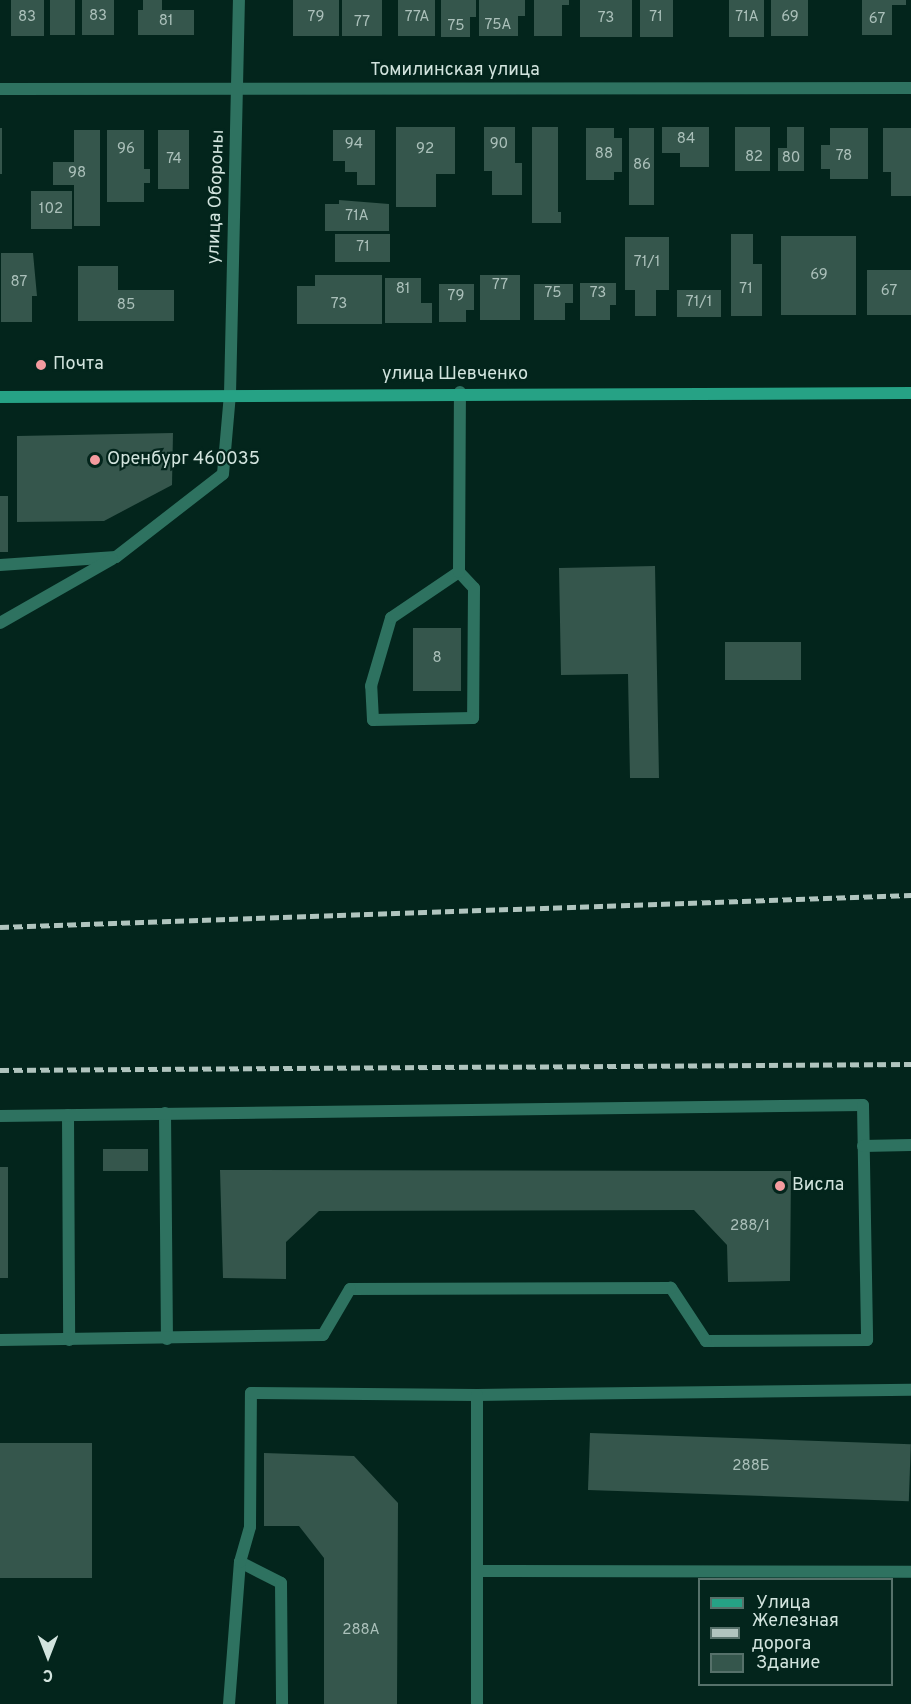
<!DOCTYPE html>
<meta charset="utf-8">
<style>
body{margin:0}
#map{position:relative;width:911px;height:1704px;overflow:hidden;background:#03251c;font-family:Overpass,sans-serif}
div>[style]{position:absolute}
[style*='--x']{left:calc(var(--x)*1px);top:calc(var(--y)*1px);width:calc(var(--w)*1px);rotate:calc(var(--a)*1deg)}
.building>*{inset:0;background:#35564c;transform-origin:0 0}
.service>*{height:12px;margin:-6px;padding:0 6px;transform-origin:6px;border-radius:6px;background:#2e7260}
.minor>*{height:12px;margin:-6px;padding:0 6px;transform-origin:6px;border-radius:6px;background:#2e7260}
.secondary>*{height:12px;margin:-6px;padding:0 6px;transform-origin:6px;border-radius:6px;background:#26a285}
.rail>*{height:4.5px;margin-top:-2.25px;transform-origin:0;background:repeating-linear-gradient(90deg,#b0c4be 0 9px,transparent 0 13.5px)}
.dots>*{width:16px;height:16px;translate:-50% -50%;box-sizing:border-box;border:3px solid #03251c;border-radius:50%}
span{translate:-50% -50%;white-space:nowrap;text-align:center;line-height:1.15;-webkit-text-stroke:4.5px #03251c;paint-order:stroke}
.number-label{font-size:15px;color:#abc0ba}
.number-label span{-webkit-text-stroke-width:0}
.street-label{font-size:18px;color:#d2e4de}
.poi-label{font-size:18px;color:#d2e4de}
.left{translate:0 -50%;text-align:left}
.legend{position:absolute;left:698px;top:1578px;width:195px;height:108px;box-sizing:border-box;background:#03251c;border:2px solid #56716a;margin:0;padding:8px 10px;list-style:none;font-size:18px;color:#d2e4de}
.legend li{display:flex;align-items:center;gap:12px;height:30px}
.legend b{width:30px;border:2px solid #56716a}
.north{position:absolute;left:18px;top:1626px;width:60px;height:60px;-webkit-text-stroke:4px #03251c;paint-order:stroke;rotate:180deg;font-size:16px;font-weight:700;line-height:24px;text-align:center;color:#d2e4de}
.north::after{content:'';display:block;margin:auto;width:21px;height:27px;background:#d2e4de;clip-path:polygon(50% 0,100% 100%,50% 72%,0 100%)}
</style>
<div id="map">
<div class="building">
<div style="left:11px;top:0;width:33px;height:36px"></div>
<div style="left:50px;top:0;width:25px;height:35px"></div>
<div style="left:82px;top:0;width:32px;height:35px"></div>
<div style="clip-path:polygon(143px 0,162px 0,162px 10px,194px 10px,194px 35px,138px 35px,138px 10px,143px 10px)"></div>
<div style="left:293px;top:0;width:46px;height:36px"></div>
<div style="left:342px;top:0;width:40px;height:36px"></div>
<div style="left:398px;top:0;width:37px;height:36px"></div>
<div style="clip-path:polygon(441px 0,476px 0,476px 17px,470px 17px,470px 37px,441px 37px)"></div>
<div style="clip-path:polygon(479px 0,525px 0,525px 16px,518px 16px,518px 36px,479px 36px)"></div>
<div style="clip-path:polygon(534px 0,569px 0,569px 5px,562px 5px,562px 36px,534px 36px)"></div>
<div style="left:580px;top:0;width:52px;height:37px"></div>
<div style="left:640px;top:0;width:33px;height:37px"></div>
<div style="left:729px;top:0;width:35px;height:37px"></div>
<div style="left:771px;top:0;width:37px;height:36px"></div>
<div style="clip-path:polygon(862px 0,906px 0,906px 5px,892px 5px,892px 35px,862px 35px)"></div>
<div style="clip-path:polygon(396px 127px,455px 127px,455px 174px,436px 174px,436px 207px,396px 207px)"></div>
<div style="clip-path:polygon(484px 127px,515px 127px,515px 163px,522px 163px,522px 195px,492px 195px,492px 171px,484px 171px)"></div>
<div style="clip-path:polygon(532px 127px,558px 127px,558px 212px,561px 212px,561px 223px,532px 223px)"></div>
<div style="clip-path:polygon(662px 127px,709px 127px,709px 167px,680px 167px,680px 153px,662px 153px)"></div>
<div style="left:735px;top:127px;width:35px;height:44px"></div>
<div style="clip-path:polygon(787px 127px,804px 127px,804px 171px,778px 171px,778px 148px,787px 148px)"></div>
<div style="left:0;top:128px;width:2px;height:46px"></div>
<div style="clip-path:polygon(586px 128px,614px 128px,614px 138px,622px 138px,622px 172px,614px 172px,614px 180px,586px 180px)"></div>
<div style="left:629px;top:128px;width:25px;height:77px"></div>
<div style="clip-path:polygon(830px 128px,868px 128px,868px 179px,830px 179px,830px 169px,821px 169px,821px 145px,830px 145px)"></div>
<div style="clip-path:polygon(883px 128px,911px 128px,911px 196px,891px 196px,891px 172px,883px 172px)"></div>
<div style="clip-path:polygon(74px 130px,100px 130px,100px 226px,74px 226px,74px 185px,53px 185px,53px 162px,74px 162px)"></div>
<div style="clip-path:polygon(107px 130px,144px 130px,144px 169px,150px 169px,150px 183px,144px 183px,144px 202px,107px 202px)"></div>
<div style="left:158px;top:130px;width:31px;height:59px"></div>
<div style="clip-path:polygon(333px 130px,375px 130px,375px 185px,357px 185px,357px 172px,345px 172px,345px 161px,333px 161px)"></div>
<div style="left:31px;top:191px;width:41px;height:38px"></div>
<div style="clip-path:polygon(339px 200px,389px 204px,389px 231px,325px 231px,325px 204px,339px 204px)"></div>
<div style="left:335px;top:234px;width:55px;height:28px"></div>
<div style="clip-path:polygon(731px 234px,753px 234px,753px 264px,762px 264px,762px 316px,731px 316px)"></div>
<div style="left:781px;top:236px;width:75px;height:79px"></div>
<div style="clip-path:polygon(625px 237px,669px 237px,669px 290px,656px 290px,656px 316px,635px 316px,635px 290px,625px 290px)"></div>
<div style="clip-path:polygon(1px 253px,33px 253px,37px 296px,32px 296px,32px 322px,1px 322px)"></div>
<div style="clip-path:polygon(78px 266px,118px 266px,118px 290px,174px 290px,174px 321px,78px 321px)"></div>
<div style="left:867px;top:270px;width:44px;height:45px"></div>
<div style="clip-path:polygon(315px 275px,382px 275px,382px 324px,297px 324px,297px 286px,315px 286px)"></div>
<div style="left:480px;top:275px;width:40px;height:45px"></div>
<div style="clip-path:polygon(385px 278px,421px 278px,421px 303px,432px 303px,432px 323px,385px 323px)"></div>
<div style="clip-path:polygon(580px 283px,616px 283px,616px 305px,610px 305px,610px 320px,580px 320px)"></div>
<div style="clip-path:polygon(439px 284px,474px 284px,474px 310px,466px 310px,466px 322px,439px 322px)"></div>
<div style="clip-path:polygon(534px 284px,573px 284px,573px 303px,565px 303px,565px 320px,534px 320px)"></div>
<div style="left:677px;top:290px;width:44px;height:27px"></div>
<div style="clip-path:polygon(173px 433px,172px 485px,104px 521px,17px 522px,17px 436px)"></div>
<div style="left:0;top:496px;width:8px;height:56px"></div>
<div style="clip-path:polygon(655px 566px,659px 778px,630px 778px,628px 674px,561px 675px,559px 568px)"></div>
<div style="left:413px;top:628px;width:48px;height:63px"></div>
<div style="left:725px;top:642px;width:76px;height:38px"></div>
<div style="left:148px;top:1149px;width:22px;height:45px;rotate:90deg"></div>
<div style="left:0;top:1167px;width:8px;height:111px"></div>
<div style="clip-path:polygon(220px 1170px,791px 1171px,790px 1281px,728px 1282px,727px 1245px,694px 1210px,319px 1211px,286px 1242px,286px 1279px,223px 1278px)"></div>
<div style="left:590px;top:1433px;width:321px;height:57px;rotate:2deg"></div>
<div style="left:0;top:1443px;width:92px;height:135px"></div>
<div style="clip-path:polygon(264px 1453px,354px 1456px,398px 1503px,397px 1704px,324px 1704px,324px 1558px,299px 1526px,264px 1526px)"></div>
</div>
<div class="service">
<div style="--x:0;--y:565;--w:116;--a:-3.9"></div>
<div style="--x:116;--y:557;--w:135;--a:-37.8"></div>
<div style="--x:223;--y:474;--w:80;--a:-85"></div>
<div style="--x:459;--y:572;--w:22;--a:47"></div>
<div style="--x:474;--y:588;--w:130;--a:90.4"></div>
<div style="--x:473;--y:718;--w:100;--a:178.9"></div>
<div style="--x:373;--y:720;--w:34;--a:-93"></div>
<div style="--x:371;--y:686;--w:71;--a:-73.6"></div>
<div style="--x:391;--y:618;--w:82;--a:-34.1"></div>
<div style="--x:459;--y:572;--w:180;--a:-89.7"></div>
<div style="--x:0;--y:623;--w:129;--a:-29.7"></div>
<div style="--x:165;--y:1113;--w:226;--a:89.5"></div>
<div style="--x:68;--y:1115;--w:225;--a:89.7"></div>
<div style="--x:0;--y:1116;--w:863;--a:-0.73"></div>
<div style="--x:863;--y:1105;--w:235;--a:89"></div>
<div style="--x:867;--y:1340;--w:161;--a:179.6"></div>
<div style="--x:706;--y:1341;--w:64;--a:-123.4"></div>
<div style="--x:671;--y:1288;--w:321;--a:179.8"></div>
<div style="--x:350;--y:1289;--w:53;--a:120.4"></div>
<div style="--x:323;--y:1335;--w:323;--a:179.1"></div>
<div style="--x:863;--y:1146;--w:48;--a:-1.2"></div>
<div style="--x:477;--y:1395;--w:434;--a:-0.7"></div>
<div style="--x:240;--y:1562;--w:46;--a:27.1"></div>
<div style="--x:281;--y:1583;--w:121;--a:89.5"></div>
<div style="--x:477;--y:1571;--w:434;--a:0.1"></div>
<div style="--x:229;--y:1704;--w:142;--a:-85.6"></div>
<div style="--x:240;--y:1562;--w:36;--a:-74"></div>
<div style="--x:250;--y:1527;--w:134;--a:-89.6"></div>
<div style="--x:251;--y:1393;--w:226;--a:0.5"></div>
<div style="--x:477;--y:1395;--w:309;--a:90"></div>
</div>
<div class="minor">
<div style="--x:0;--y:89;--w:911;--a:-0.06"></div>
<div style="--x:230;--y:394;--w:394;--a:-88.7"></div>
</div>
<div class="secondary">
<div style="--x:0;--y:397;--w:911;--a:-0.25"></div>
</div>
<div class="rail">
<div style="--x:0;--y:927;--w:912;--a:-2.01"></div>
<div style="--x:0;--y:1070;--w:911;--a:-0.38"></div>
</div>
<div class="dots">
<div style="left:41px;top:365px;background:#f49b9f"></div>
<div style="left:95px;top:460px;background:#f49b9f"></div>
<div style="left:780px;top:1186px;background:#f49b9f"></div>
</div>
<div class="number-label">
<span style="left:98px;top:17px">83</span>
<span style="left:27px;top:18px">83</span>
<span style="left:316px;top:18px">79</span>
<span style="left:417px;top:18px">77А</span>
<span style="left:656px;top:18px">71</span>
<span style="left:747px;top:18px">71А</span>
<span style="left:790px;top:18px">69</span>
<span style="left:606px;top:19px">73</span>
<span style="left:877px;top:20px">67</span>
<span style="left:166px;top:22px">81</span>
<span style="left:362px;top:23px">77</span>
<span style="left:498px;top:26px">75А</span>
<span style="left:456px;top:27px">75</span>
<span style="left:686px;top:140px">84</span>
<span style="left:354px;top:145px">94</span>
<span style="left:499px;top:145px">90</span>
<span style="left:126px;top:150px">96</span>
<span style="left:425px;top:150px">92</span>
<span style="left:604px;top:155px">88</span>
<span style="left:844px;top:157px">78</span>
<span style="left:754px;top:158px">82</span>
<span style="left:791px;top:159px">80</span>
<span style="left:174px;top:160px">74</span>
<span style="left:642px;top:166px">86</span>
<span style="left:77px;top:174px">98</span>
<span style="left:51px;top:210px">102</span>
<span style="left:357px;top:217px">71А</span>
<span style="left:363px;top:248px">71</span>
<span style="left:647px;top:263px">71/1</span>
<span style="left:819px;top:276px">69</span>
<span style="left:19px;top:283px">87</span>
<span style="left:500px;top:286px">77</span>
<span style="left:403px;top:290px">81</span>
<span style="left:746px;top:290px">71</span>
<span style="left:889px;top:292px">67</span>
<span style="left:553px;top:294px">75</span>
<span style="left:598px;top:294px">73</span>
<span style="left:456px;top:297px">79</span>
<span style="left:699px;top:303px">71/1</span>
<span style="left:339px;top:305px">73</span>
<span style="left:126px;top:306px">85</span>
<span style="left:437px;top:659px">8</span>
<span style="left:750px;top:1227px">288/1</span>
<span style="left:751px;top:1467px">288Б</span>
<span style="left:361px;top:1631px">288А</span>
</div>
<div class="street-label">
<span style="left:455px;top:71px">Томилинская улица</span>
<span style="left:217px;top:197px;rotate:-88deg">улица Обороны</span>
<span style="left:455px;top:375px">улица Шевченко</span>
</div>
<div class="poi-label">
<span class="left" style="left:53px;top:365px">Почта</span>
<span class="left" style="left:107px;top:460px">Оренбург 460035</span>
<span class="left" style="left:792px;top:1186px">Висла</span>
</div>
<ul class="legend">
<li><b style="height:8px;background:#26a285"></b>Улица</li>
<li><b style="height:8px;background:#b0c4be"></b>Железная дорога</li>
<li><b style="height:16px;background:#35564c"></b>Здание</li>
</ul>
<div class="north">С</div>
</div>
